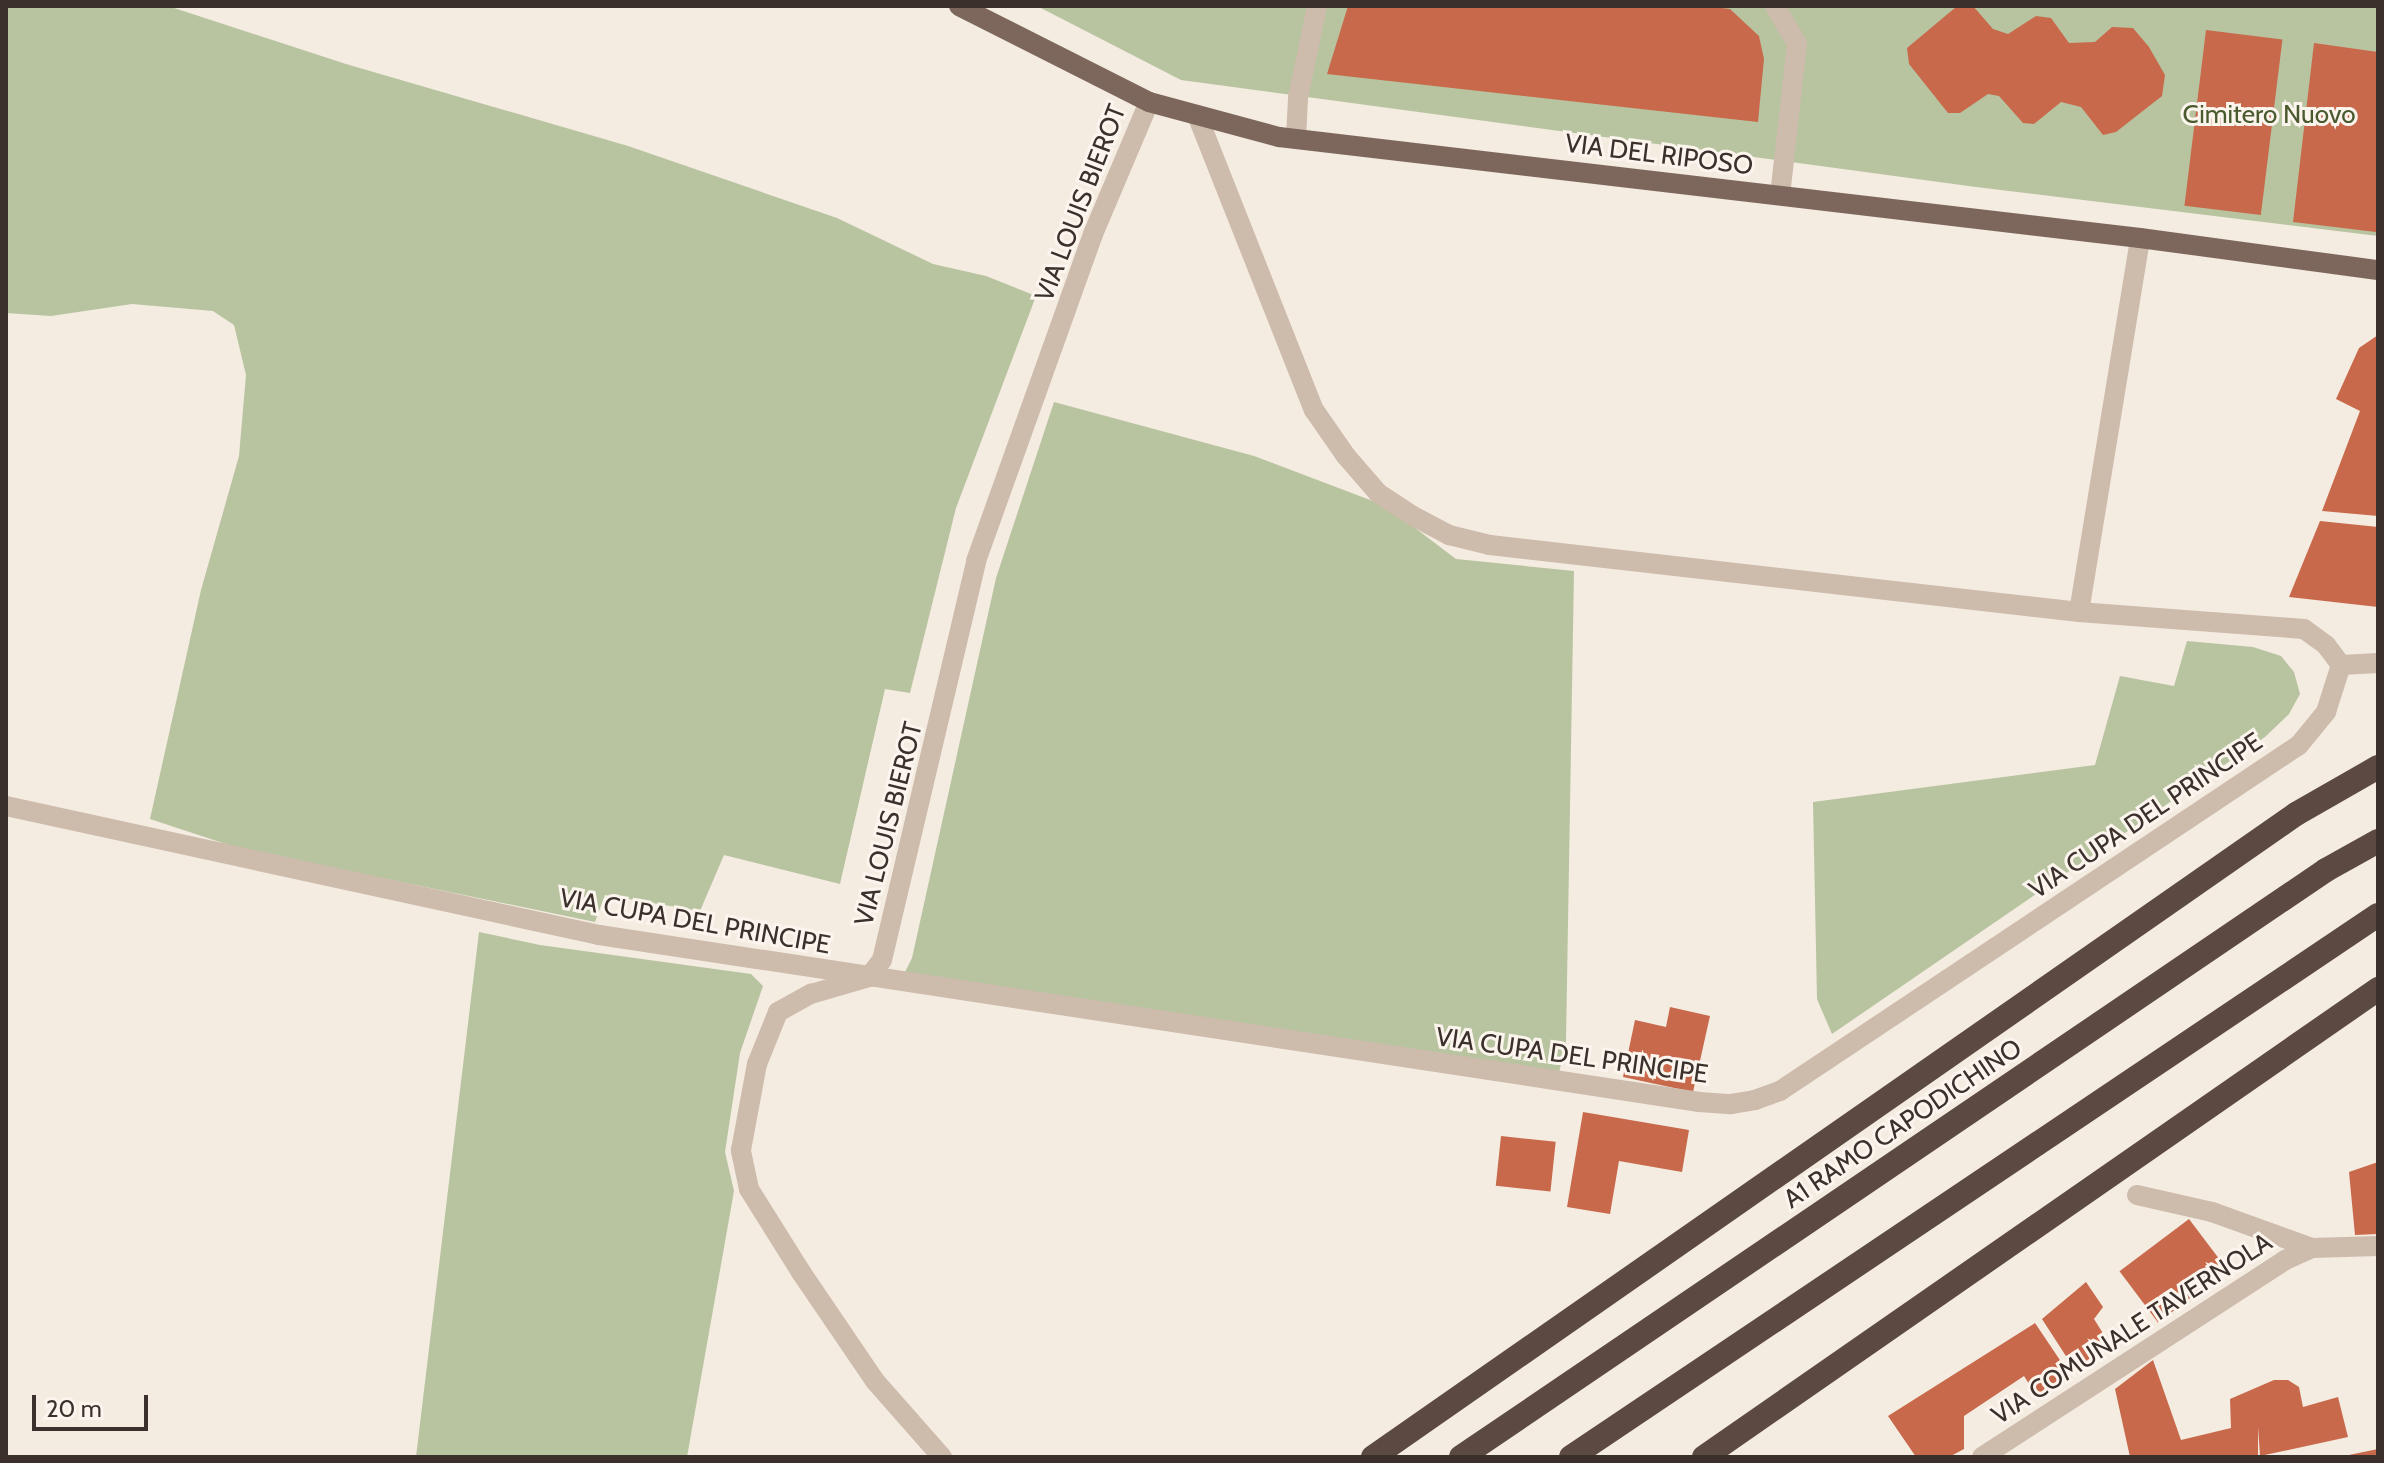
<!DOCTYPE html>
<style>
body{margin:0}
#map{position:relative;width:2384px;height:1463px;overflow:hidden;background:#f4ebe1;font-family:Cabin,sans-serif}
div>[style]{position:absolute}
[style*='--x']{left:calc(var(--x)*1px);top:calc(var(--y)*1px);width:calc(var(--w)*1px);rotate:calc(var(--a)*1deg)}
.green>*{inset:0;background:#b8c4a0}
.building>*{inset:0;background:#c8694b;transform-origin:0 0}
.minor>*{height:20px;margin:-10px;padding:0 10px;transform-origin:10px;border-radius:10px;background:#cdbbac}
.major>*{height:20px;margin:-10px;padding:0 10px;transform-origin:10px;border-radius:10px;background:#7d675c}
.highway>*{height:24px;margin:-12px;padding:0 12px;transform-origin:12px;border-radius:12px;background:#5c4a42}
span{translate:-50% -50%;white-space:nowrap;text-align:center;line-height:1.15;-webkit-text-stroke:6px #fbf5ee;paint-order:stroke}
.park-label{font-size:26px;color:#4a5a2e}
.street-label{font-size:26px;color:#3b302b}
.frame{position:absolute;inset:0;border:8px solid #3b302b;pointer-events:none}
.scale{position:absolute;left:32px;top:1395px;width:116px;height:36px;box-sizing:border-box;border:4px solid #3b302b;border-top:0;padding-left:10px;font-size:24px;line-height:28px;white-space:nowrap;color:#3b302b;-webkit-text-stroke:6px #fbf5ee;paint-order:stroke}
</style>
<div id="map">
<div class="green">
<div style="clip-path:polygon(6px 6px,168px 6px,346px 64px,628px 146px,837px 218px,933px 264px,986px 276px,1036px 296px,956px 508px,910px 693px,885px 689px,840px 884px,724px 855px,700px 911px,605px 895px,595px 922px,241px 849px,150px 819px,201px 590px,239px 456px,246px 375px,234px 325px,213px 311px,132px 304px,51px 316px,6px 313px)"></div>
<div style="clip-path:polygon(1037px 6px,2378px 6px,2378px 236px,1976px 187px,1181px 80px)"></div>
<div style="clip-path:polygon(1054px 402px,1254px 456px,1386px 506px,1456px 559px,1574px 571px,1566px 1041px,1559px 1073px,905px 972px,912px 958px,996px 578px)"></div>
<div style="clip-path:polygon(2187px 641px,2253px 647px,2281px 656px,2294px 672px,2300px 694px,2289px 714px,2265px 737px,1832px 1034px,1817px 999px,1813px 802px,2095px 765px,2120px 676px,2174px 686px)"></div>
<div style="clip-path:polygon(479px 932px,540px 945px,751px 974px,763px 986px,740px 1053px,725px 1152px,734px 1191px,687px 1457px,416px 1457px)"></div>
</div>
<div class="building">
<div style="clip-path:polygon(1348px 6px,1706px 6px,1730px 9px,1759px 36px,1764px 59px,1758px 122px,1327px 74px)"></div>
<div style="clip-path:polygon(1973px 6px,1993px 29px,2008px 34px,2036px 16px,2051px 18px,2069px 43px,2095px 42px,2112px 27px,2133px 28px,2149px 47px,2165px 75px,2162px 96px,2116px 132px,2103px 135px,2081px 107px,2061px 102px,2034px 124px,2023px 123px,1999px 96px,1988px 94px,1960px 113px,1948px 113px,1909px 64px,1907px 48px,1956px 7px)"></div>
<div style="left:2206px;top:30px;width:77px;height:177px;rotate:7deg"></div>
<div style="clip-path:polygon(2314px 43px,2378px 52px,2376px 232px,2293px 222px)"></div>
<div style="clip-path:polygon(2378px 335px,2378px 516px,2322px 511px,2360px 411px,2336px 399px,2359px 348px)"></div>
<div style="clip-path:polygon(2320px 521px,2378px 527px,2378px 607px,2289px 597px)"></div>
<div style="clip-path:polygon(1670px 1007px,1710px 1016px,1693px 1092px,1623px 1077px,1635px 1020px,1666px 1027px)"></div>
<div style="clip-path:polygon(1583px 1112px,1689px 1130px,1682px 1172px,1619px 1161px,1610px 1214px,1567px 1207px)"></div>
<div style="left:1501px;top:1136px;width:55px;height:50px;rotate:6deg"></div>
<div style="clip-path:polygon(2378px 1162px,2378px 1234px,2355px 1235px,2349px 1172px)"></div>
<div style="left:2189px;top:1219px;width:64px;height:87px;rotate:53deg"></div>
<div style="clip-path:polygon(2086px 1282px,2103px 1307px,2094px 1319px,2109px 1343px,2075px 1370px,2042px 1319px)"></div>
<div style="clip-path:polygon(2035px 1323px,2072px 1378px,2038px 1398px,2024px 1376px,1964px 1416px,1964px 1449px,1949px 1457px,1916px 1457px,1888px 1416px)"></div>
<div style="clip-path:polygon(2153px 1360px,2181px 1440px,2231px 1428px,2230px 1399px,2274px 1380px,2288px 1380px,2299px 1387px,2303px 1407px,2338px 1397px,2348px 1437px,2260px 1456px,2258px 1427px,2258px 1457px,2130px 1457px,2115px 1389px)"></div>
<div style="clip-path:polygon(2378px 1449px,2378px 1457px,2344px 1457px,2344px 1456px)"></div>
</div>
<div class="minor">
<div style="--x:1775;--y:6;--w:44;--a:59.9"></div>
<div style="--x:1797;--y:44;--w:152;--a:96.4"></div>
<div style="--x:1197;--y:115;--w:317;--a:68.4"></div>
<div style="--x:1314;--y:410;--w:56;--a:55.2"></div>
<div style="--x:1346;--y:456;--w:49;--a:49.1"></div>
<div style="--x:1378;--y:493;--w:42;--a:33.3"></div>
<div style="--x:1413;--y:516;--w:41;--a:27.8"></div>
<div style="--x:1449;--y:535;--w:42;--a:13.7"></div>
<div style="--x:1490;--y:545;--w:593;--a:6.49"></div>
<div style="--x:1296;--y:138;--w:40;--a:-87.1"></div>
<div style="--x:1298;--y:98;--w:94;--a:-78.3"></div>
<div style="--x:2341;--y:665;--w:37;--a:-3"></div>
<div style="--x:6;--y:806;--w:607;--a:12.27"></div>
<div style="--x:599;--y:935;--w:1113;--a:8.63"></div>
<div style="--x:1699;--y:1102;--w:32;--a:4"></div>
<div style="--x:1731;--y:1104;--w:24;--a:-9"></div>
<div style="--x:1755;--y:1100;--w:27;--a:-20"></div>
<div style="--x:1780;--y:1091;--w:624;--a:-33.69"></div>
<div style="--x:2299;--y:745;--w:43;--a:-50.7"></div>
<div style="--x:2326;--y:712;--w:49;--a:-72.3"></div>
<div style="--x:2341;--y:665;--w:25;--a:-127"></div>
<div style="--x:2326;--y:645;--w:27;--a:-144"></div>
<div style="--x:2304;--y:629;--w:226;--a:-175.7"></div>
<div style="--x:2079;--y:612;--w:379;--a:-80.7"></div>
<div style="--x:2137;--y:1195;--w:77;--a:12.8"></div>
<div style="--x:2212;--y:1212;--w:106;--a:19.8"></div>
<div style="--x:942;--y:1457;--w:101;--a:-131.4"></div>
<div style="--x:875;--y:1381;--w:132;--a:-124.2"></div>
<div style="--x:801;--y:1272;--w:98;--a:-122.1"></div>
<div style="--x:749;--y:1189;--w:40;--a:-102"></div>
<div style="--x:741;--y:1150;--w:87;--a:-79.5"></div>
<div style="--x:757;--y:1064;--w:56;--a:-68"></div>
<div style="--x:778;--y:1012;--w:38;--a:-29"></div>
<div style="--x:811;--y:994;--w:60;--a:-16.3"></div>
<div style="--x:869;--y:977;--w:21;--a:-53"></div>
<div style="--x:882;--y:960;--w:410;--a:-76.7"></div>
<div style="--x:976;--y:561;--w:347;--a:-70.3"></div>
<div style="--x:1093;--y:234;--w:143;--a:-67"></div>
<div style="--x:1982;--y:1457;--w:361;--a:-33"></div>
<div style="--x:2285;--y:1260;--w:30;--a:-24"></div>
<div style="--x:2312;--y:1248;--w:66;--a:-1.7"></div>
</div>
<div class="major">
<div style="--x:959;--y:6;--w:213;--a:26.8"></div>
<div style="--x:1149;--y:102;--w:135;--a:15.1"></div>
<div style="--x:1279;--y:137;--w:867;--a:6.69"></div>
<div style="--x:2140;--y:238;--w:240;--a:7.7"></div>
</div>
<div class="highway">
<div style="--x:1373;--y:1457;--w:1125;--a:-34.86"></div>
<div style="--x:2296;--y:814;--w:95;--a:-29.8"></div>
<div style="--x:1461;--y:1457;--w:1045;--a:-34.16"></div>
<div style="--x:2326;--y:870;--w:60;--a:-29.1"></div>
<div style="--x:1571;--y:1457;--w:972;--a:-33.89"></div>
<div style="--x:1704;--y:1457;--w:821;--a:-34.77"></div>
</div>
<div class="park-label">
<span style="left:2269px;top:115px">Cimitero Nuovo</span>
</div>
<div class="street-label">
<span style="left:1659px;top:155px;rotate:7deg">VIA DEL RIPOSO</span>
<span style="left:1081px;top:203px;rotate:-69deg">VIA LOUIS BIEROT</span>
<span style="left:2146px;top:816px;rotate:-34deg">VIA CUPA DEL PRINCIPE</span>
<span style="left:889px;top:824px;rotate:-76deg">VIA LOUIS BIEROT</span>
<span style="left:695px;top:922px;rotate:10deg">VIA CUPA DEL PRINCIPE</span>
<span style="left:1572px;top:1056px;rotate:8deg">VIA CUPA DEL PRINCIPE</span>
<span style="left:1903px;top:1124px;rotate:-34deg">A1 RAMO CAPODICHINO</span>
<span style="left:2132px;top:1329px;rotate:-33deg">VIA COMUNALE TAVERNOLA</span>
</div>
<div class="frame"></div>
<div class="scale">20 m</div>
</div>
